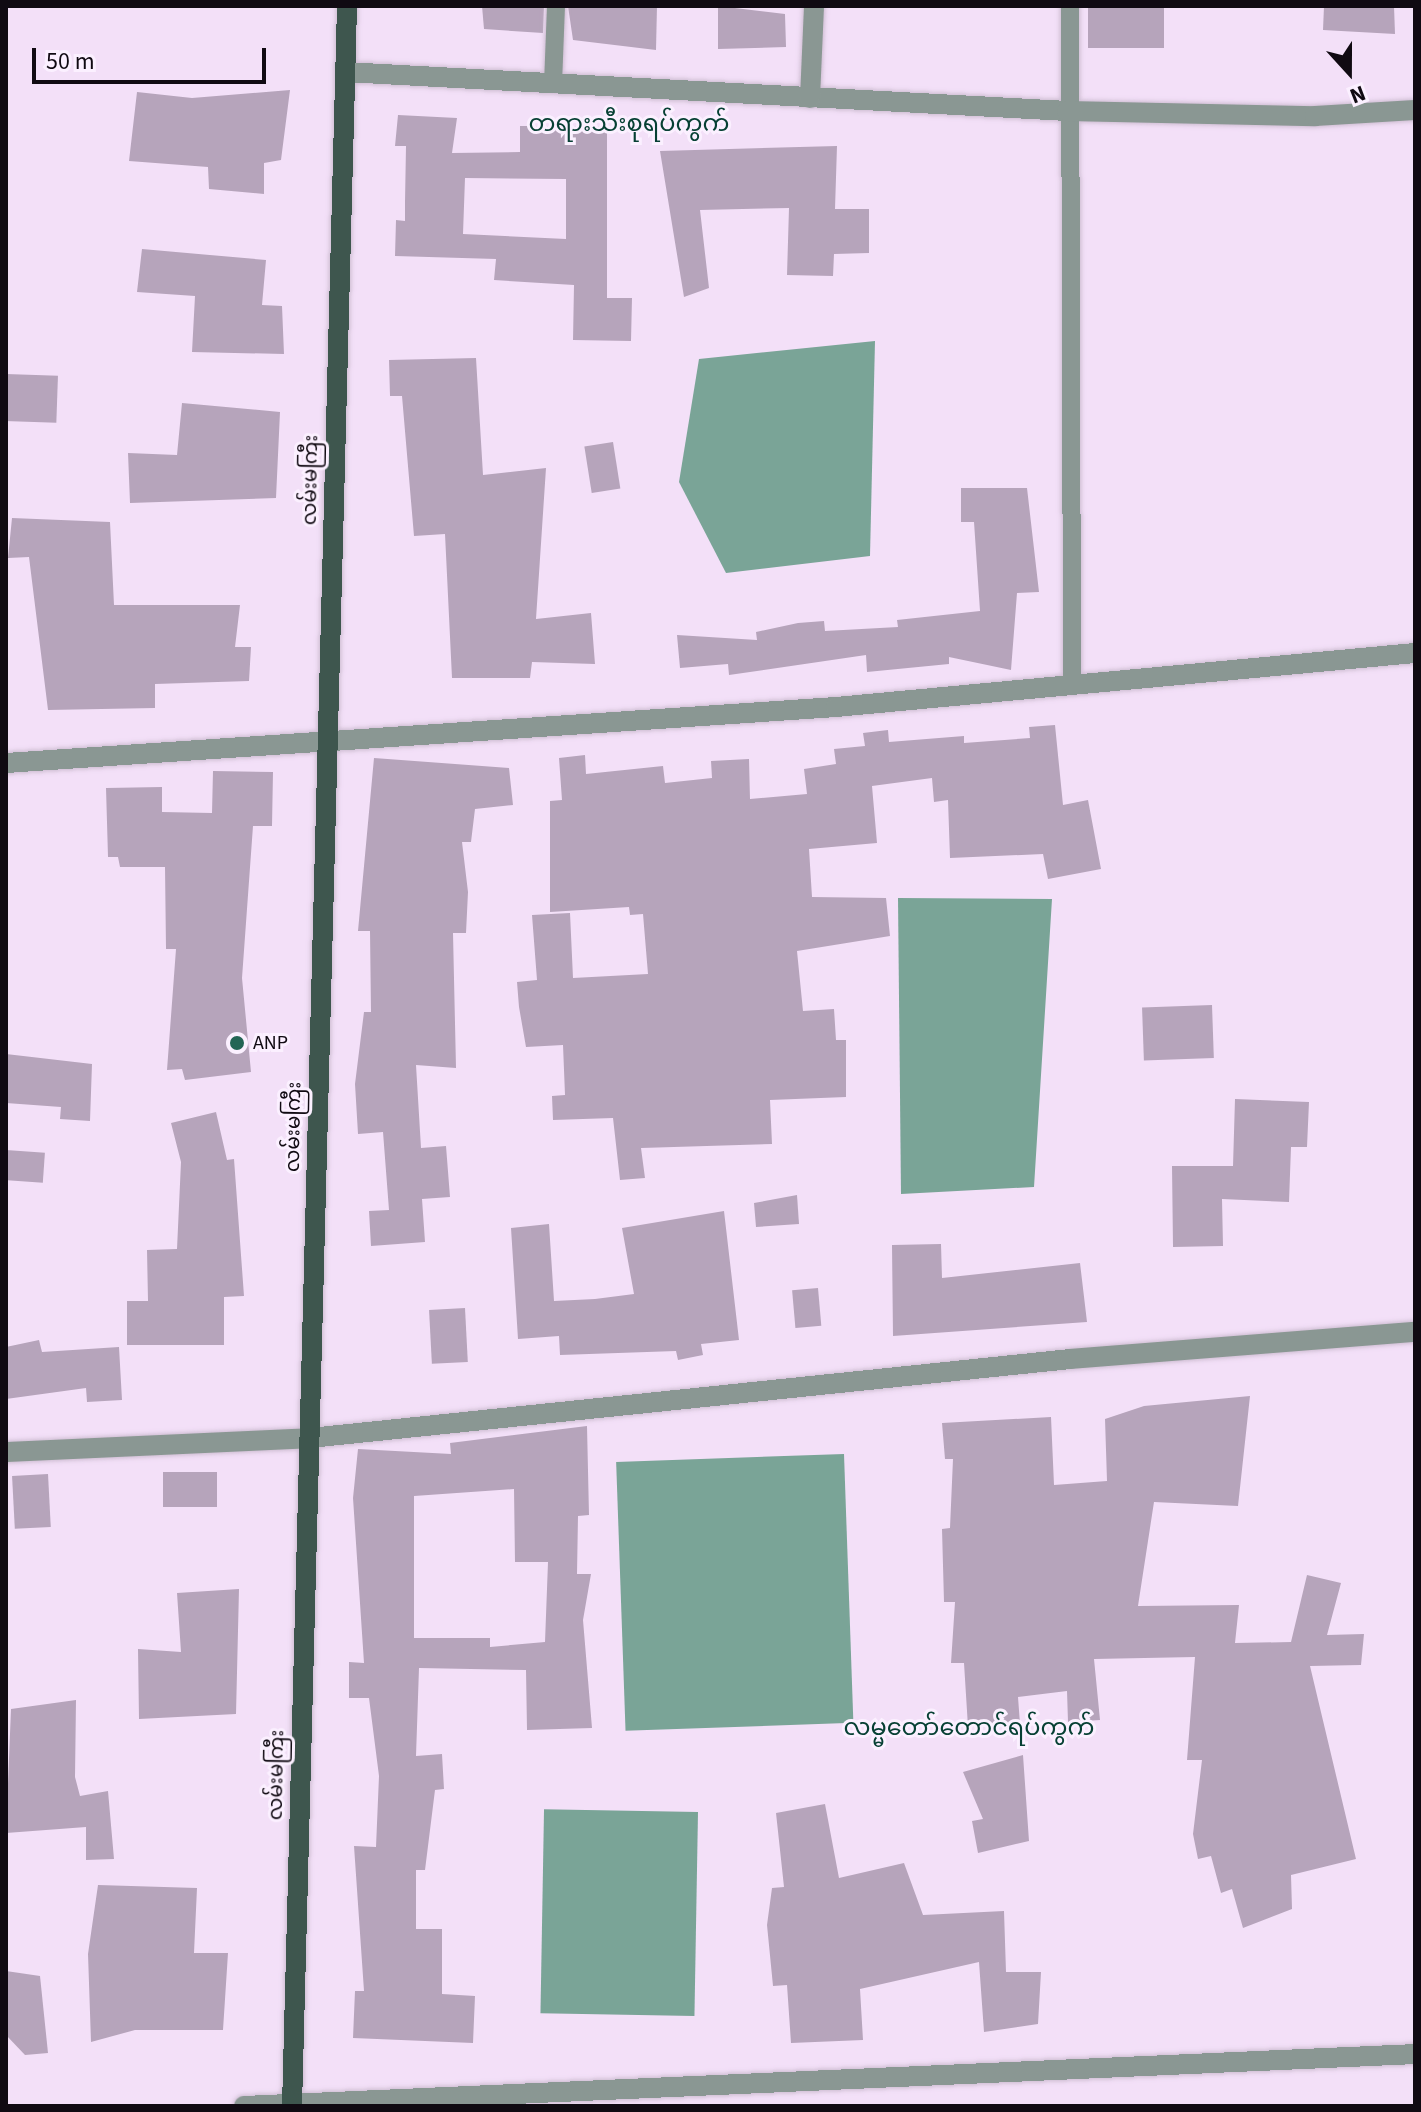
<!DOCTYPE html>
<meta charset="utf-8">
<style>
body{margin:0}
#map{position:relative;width:1421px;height:2112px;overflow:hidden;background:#f3e0f8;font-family:"Source Sans 3","Noto Sans Myanmar",sans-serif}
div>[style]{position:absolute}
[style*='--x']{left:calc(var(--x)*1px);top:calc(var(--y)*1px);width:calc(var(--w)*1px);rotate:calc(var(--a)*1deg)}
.water>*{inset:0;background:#7aa497;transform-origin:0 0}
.building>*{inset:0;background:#b6a4bb;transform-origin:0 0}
.roads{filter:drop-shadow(0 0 2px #cfbed3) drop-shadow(0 0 2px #cfbed3)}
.lane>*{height:18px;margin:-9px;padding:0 9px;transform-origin:9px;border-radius:9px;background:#8a9793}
.street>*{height:20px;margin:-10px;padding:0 10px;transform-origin:10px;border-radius:10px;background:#8a9793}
.primary>*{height:20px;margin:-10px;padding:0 10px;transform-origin:10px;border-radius:10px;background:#3e564e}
.dots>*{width:22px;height:22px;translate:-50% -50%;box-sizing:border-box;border:4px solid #fbf0ff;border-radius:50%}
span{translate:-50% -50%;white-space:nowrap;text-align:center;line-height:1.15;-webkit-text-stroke:6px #fbf0ff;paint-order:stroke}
.street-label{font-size:20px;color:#100a12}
.poi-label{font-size:20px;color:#100a12}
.left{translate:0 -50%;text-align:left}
.quarter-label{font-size:24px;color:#074034}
.frame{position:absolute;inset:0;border:8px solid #100a12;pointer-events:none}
.north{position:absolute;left:1309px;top:32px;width:80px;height:80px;-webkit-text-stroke:6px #fbf0ff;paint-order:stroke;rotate:159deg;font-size:22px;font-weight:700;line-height:32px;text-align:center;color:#100a12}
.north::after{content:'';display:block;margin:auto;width:28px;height:36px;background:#100a12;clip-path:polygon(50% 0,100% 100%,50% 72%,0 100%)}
.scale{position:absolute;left:32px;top:48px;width:234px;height:36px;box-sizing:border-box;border:4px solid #100a12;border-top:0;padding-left:10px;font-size:24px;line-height:28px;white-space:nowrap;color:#100a12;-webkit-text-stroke:6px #fbf0ff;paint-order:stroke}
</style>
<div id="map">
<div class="water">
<div style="clip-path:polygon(875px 341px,870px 556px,726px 573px,679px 482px,699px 359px)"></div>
<div style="clip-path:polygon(898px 898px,1052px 899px,1034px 1187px,901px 1194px)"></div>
<div style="left:844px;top:1454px;width:269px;height:228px;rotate:88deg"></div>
<div style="left:698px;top:1812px;width:204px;height:154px;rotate:91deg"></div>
</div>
<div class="building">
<div style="clip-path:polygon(482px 6px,544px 6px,543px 33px,484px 29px)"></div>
<div style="clip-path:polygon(568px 6px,657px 6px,656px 50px,573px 40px)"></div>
<div style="clip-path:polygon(718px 6px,785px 14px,786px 47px,718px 49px)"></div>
<div style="left:1088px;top:6px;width:76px;height:42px"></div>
<div style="clip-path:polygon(1324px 6px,1394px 6px,1395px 34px,1323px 30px)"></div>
<div style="clip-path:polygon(290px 90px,281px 160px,264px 163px,264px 194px,209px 189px,208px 167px,129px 161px,137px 92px,192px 98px)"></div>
<div style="clip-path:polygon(evenodd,398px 115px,457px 118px,452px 153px,520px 152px,520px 126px,607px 126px,607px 298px,632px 298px,631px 341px,573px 340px,574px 285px,494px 280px,496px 259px,395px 256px,396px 220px,405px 221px,405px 202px,406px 146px,395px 146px,398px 115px,465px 178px,566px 179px,566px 239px,463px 234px,465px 178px)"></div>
<div style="clip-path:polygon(837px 146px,835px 209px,869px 209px,869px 253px,834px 254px,833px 276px,787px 275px,789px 208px,700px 210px,709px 288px,684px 297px,660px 151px)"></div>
<div style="clip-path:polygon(142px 249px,266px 260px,262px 305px,282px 306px,284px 354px,192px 352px,195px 296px,137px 292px)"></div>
<div style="clip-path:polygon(476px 358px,483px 475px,546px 468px,536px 619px,591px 613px,595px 664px,532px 662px,530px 678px,452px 678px,445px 534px,414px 536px,402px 396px,390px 396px,389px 360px)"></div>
<div style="left:6px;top:374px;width:52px;height:47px;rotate:2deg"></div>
<div style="clip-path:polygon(182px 403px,280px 412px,276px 498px,130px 503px,128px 453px,177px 455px)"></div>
<div style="left:613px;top:442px;width:47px;height:29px;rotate:81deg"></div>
<div style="clip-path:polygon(961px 488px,1027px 488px,1039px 592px,1017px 593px,1011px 670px,949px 657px,949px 664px,867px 672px,866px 655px,729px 675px,728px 664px,680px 668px,677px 635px,757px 640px,756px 632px,798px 623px,824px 621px,825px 631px,898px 627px,897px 620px,980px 611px,974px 522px,961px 522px)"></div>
<div style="clip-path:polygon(12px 518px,110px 522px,114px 605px,240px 605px,235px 647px,251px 647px,249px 681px,155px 684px,155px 708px,48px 710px,29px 557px,8px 558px)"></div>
<div style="clip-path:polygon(1055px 725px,1063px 805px,1088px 800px,1101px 869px,1048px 879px,1043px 854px,950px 858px,948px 800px,934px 802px,932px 778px,872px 786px,877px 843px,809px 849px,812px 897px,886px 898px,890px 936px,797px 951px,803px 1011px,834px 1009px,836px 1040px,846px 1040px,846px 1097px,770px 1100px,772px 1144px,641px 1148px,645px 1178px,620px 1180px,613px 1118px,553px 1120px,552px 1096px,565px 1095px,563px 1045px,526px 1047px,519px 1007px,517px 982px,537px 980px,532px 915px,570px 913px,573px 978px,648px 974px,643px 914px,630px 915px,629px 907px,550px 912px,550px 801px,562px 800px,559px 758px,585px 755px,586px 774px,663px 766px,665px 783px,712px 778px,711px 761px,749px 759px,750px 799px,807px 794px,804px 769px,836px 764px,834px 749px,865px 746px,863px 733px,888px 730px,889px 742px,964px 736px,964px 743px,1030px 738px,1029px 727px)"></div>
<div style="clip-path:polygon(374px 758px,509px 768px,513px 805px,475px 809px,471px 842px,462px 842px,468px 892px,466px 933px,453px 933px,456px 1068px,416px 1065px,421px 1148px,446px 1146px,450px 1197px,422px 1199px,425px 1242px,371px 1246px,369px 1211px,389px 1210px,383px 1132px,358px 1134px,355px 1084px,364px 1012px,371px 1012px,370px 931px,358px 931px)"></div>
<div style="clip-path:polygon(213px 771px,273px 772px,272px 826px,253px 826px,242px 978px,251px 1072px,185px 1080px,182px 1069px,167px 1070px,176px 949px,166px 949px,165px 867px,120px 867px,118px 857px,108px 857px,106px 788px,162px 787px,162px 812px,212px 813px)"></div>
<div style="left:1212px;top:1005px;width:53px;height:70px;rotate:88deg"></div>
<div style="clip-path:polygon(6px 1054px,92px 1064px,90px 1121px,60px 1119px,61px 1107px,6px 1103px)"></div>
<div style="clip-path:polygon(1235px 1099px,1309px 1102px,1307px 1147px,1291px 1147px,1289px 1202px,1222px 1199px,1223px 1246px,1173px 1247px,1172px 1166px,1233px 1166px)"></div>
<div style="clip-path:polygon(216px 1112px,227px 1160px,234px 1159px,244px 1296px,224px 1297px,224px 1345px,127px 1345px,127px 1301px,148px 1301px,147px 1250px,177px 1249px,181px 1162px,171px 1123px)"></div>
<div style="left:6px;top:1150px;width:39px;height:30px;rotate:4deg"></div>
<div style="clip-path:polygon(797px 1195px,799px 1224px,756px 1227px,754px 1203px)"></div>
<div style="clip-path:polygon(724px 1211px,739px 1340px,701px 1344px,703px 1355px,678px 1360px,676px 1351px,560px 1355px,559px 1336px,518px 1339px,511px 1228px,549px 1224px,554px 1301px,595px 1299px,634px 1294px,622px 1228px)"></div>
<div style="clip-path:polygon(941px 1244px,942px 1278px,1080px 1263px,1087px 1322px,893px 1336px,892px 1245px)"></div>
<div style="left:818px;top:1288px;width:38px;height:26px;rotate:85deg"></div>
<div style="left:465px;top:1308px;width:54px;height:36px;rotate:87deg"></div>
<div style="clip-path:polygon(39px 1340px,42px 1352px,119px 1347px,122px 1400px,87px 1402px,86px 1388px,6px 1399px,6px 1347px)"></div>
<div style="clip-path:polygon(1250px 1396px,1238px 1506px,1154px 1502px,1138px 1606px,1239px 1605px,1235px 1643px,1291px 1642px,1307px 1575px,1341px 1583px,1327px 1635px,1364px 1634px,1361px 1665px,1310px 1666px,1356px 1859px,1291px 1875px,1292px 1909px,1243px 1928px,1232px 1889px,1221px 1893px,1211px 1856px,1198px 1859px,1193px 1834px,1202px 1760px,1187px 1760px,1195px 1657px,1094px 1659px,1100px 1720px,1068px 1722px,1067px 1691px,1018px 1697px,1020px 1724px,968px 1727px,964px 1663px,951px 1663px,955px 1602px,944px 1602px,942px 1529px,950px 1528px,953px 1459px,945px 1459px,942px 1423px,1051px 1417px,1054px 1485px,1107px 1481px,1105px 1419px,1144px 1406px)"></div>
<div style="clip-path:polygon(evenodd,587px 1426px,589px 1515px,578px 1516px,577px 1574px,591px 1574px,583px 1620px,592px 1728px,527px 1730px,526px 1670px,419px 1668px,416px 1756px,442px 1754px,444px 1789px,435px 1790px,425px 1870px,416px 1870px,416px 1929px,442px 1929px,442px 1994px,475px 1996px,473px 2043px,353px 2038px,355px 1991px,364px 1991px,354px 1846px,376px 1847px,379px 1776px,369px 1698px,349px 1698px,349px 1662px,364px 1663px,353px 1498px,358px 1449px,451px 1454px,450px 1443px,587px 1426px,514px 1489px,515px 1562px,548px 1562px,545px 1642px,490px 1647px,490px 1638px,414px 1638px,414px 1496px,514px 1489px)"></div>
<div style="left:217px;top:1472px;width:35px;height:54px;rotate:90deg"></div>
<div style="left:48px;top:1474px;width:53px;height:36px;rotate:87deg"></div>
<div style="clip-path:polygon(239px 1589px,236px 1714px,139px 1719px,138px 1649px,181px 1652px,177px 1593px)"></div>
<div style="clip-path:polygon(76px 1700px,75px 1777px,80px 1796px,108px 1791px,114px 1859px,86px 1860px,86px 1827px,6px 1833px,11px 1709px)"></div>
<div style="clip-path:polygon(1023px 1755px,1029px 1841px,978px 1853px,972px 1821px,983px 1819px,963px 1772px)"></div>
<div style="clip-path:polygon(825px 1804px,839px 1878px,904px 1863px,923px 1915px,1004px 1911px,1006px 1972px,1041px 1972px,1038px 2024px,984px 2032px,979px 1962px,860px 1989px,863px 2040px,791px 2043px,787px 1985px,773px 1986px,767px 1925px,772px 1888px,784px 1887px,776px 1813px)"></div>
<div style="clip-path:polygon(98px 1885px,197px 1888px,194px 1953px,228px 1953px,223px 2030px,135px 2030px,91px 2042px,88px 1954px)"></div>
<div style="clip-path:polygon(6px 1971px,40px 1976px,48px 2053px,25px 2055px,6px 2035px)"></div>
</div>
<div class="roads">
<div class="lane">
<div style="--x:1070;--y:6;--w:678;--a:89.83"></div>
<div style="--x:553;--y:84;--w:78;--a:-87.8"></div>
</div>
<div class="street">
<div style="--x:345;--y:72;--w:723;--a:3.09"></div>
<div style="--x:1067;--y:111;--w:248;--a:1.2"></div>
<div style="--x:1315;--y:116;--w:100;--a:-3.4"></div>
<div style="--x:810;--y:98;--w:92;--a:-87.5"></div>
<div style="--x:6;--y:763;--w:832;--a:-3.86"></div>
<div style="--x:836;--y:707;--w:582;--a:-5.33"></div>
<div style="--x:6;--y:1452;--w:304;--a:-2.6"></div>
<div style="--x:310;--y:1438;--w:764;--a:-5.93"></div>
<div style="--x:1070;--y:1359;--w:346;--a:-4.5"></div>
<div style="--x:244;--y:2106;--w:1172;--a:-2.54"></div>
</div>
<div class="primary">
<div style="--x:292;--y:2106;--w:2101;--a:-88.5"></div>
</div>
</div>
<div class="dots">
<div style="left:237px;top:1043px;background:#236555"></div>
</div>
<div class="street-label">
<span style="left:311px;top:480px;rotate:-89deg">လမ်းမကြီး</span>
<span style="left:294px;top:1127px;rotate:-89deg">လမ်းမကြီး</span>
<span style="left:277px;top:1775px;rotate:-89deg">လမ်းမကြီး</span>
</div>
<div class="poi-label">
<span class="left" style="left:253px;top:1043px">ANP</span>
</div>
<div class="quarter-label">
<span style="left:629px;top:124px">တရားသီးစုရပ်ကွက်</span>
<span style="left:969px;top:1728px">လမ္မတော်တောင်ရပ်ကွက်</span>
</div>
<div class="frame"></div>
<div class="north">N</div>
<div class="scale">50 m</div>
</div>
